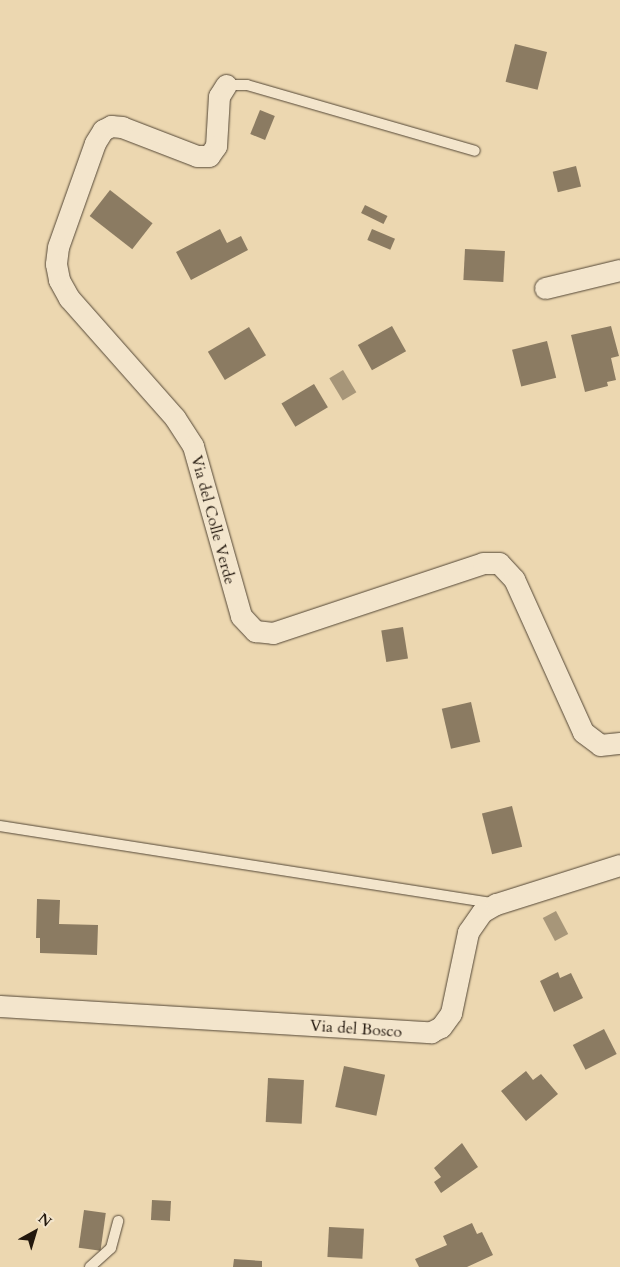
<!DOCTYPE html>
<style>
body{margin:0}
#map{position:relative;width:620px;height:1267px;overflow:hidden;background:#ecd7b0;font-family:Cardo,serif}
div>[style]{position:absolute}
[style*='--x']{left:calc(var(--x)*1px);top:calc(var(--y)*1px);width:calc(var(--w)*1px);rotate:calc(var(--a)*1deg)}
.water>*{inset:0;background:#a79679;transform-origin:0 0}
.building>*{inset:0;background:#8b7b62;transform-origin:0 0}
.roads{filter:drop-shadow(0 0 1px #544736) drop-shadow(0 0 1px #544736)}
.service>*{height:10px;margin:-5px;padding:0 5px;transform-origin:5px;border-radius:5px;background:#f3e5cc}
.minor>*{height:21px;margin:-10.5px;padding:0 10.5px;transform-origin:10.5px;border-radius:10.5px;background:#f3e5cc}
span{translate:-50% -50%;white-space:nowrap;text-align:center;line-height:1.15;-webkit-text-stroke:4.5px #f3e5cc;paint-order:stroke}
.street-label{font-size:16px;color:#22170d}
.north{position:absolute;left:10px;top:1207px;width:50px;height:50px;-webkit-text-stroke:4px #f3e5cc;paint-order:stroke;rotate:39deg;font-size:14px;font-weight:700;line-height:20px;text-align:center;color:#22170d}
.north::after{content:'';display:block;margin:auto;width:18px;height:22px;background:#22170d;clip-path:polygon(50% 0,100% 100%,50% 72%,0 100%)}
</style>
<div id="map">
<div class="water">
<div style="left:343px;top:370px;width:26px;height:16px;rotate:59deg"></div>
<div style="left:556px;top:911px;width:26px;height:15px;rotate:62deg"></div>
</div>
<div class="building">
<div style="left:515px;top:44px;width:33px;height:39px;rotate:14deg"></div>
<div style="left:260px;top:110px;width:16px;height:26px;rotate:22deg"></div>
<div style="left:576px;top:166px;width:21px;height:24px;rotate:76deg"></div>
<div style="left:110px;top:190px;width:54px;height:33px;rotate:38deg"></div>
<div style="left:365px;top:205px;width:25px;height:9px;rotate:26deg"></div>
<div style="clip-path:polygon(220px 229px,227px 243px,241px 236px,248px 250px,191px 280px,176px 252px)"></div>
<div style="left:372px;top:229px;width:25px;height:12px;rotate:23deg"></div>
<div style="left:465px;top:249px;width:40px;height:31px;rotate:3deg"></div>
<div style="left:392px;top:326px;width:29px;height:39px;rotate:61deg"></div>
<div style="clip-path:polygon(611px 326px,619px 356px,611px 358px,616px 380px,607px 382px,608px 386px,585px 392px,571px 335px)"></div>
<div style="left:249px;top:327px;width:33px;height:48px;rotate:59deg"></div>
<div style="left:547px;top:341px;width:38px;height:36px;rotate:76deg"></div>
<div style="left:314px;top:384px;width:27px;height:38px;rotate:59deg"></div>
<div style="left:403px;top:627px;width:32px;height:22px;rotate:81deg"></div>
<div style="left:471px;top:702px;width:41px;height:30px;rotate:77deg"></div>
<div style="left:512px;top:806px;width:42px;height:31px;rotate:76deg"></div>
<div style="clip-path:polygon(37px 899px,60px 900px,59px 924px,98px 925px,97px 955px,40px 953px,40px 938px,36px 938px)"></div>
<div style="clip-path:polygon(558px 972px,560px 978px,571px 973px,583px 998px,554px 1012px,540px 981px)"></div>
<div style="left:604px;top:1029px;width:28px;height:35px;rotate:63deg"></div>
<div style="left:344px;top:1066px;width:42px;height:42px;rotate:12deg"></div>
<div style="clip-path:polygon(526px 1071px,533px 1080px,541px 1074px,558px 1094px,526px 1121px,501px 1091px)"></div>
<div style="left:268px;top:1078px;width:36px;height:44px;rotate:3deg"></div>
<div style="clip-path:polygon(462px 1143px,478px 1167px,441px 1193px,434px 1182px,441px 1177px,434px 1168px)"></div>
<div style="left:152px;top:1200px;width:19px;height:20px;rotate:3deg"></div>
<div style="left:84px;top:1210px;width:22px;height:38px;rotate:8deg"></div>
<div style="clip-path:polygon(472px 1223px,477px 1234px,482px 1232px,493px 1255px,467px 1267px,419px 1267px,415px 1259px,447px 1245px,443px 1236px)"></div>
<div style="left:329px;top:1227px;width:35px;height:30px;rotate:3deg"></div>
<div style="clip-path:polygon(234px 1259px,262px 1261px,262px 1267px,233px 1267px)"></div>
</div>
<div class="roads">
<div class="service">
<div style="--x:226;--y:85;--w:21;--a:0"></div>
<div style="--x:247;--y:85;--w:237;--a:16.1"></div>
<div style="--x:0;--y:826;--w:497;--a:8.9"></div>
<div style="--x:90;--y:1267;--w:28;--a:-42"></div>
<div style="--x:111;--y:1248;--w:28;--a:-75"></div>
</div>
<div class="minor">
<div style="--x:226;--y:85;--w:13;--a:122"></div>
<div style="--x:219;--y:96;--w:50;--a:93.4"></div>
<div style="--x:216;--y:146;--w:12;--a:125"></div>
<div style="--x:209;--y:156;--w:12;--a:180"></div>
<div style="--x:197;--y:156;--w:80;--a:-158.9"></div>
<div style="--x:122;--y:127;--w:11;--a:-175"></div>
<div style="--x:111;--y:126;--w:9;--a:153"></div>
<div style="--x:103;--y:130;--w:15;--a:122"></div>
<div style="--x:95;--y:143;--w:110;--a:109.6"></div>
<div style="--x:58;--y:247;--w:17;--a:97"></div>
<div style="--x:56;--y:264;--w:16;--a:79"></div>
<div style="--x:59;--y:280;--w:21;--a:61"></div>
<div style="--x:69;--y:298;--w:160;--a:48.5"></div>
<div style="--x:175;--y:418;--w:33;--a:57"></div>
<div style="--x:193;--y:446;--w:177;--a:74.2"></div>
<div style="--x:241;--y:616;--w:21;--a:47"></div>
<div style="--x:255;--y:631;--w:18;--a:6"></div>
<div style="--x:273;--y:633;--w:221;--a:-18.4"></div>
<div style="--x:483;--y:563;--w:16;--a:0"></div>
<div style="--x:499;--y:563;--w:22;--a:47"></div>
<div style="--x:514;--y:579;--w:168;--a:65.7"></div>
<div style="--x:583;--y:732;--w:21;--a:37"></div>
<div style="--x:600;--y:745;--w:20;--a:-6"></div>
<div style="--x:545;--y:288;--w:77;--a:-13.5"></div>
<div style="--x:0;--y:1006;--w:432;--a:3.5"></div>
<div style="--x:431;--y:1032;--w:11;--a:-27"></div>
<div style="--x:441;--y:1027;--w:17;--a:-54"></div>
<div style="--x:451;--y:1013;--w:83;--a:-78.1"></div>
<div style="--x:468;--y:932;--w:24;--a:-55"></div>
<div style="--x:482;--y:912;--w:16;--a:-30"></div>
<div style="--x:496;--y:904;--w:130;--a:-17.5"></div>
</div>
</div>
<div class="street-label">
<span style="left:213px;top:520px;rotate:75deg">Via del Colle Verde</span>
<span style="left:356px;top:1029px;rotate:4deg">Via del Bosco</span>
</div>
<div class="north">N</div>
</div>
